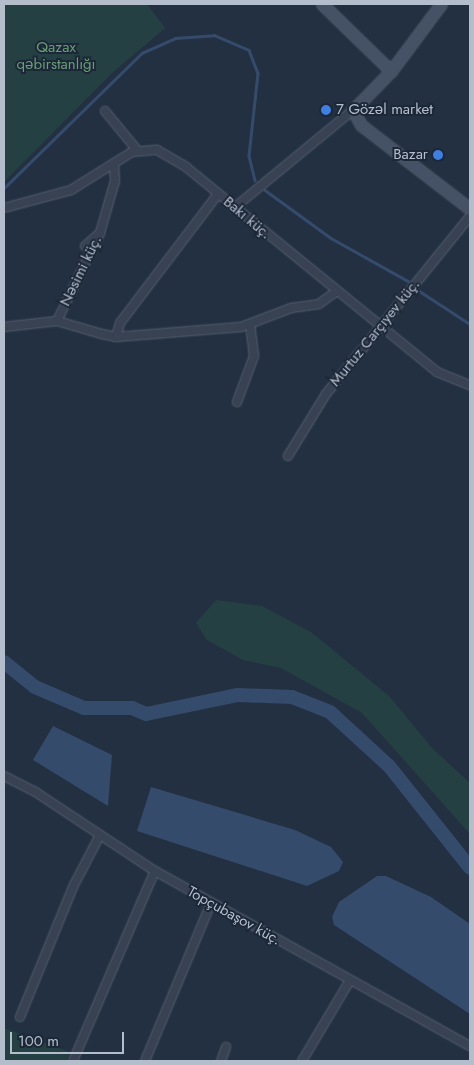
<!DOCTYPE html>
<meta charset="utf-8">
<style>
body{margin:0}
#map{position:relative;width:474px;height:1065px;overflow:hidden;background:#233042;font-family:Jost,sans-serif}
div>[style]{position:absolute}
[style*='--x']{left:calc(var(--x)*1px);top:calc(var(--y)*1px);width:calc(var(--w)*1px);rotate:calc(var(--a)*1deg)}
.green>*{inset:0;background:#254043}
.water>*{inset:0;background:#354b6b}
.stream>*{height:2.5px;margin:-1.25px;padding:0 1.25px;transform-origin:1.25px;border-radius:1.25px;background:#354b6b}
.river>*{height:14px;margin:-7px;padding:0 7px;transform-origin:7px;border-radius:7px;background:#354b6b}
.roads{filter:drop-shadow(0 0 1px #55606f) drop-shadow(0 0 1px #55606f)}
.street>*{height:8px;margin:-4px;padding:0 4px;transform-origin:4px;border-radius:4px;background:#384252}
.secondary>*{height:11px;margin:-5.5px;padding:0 5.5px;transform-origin:5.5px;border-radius:5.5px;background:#455165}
.dots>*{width:14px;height:14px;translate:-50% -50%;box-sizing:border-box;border:2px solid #1c2737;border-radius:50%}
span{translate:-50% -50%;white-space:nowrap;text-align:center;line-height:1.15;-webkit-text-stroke:4px #1c2737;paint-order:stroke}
.park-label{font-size:15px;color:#699f76}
.poi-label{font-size:15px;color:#b4bdcc}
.left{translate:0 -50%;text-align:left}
.right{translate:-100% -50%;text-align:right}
.street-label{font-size:15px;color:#b4bdcc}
.frame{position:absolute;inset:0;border:5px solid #b4bdcc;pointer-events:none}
.scale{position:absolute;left:10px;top:1032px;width:114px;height:22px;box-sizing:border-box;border:2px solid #b4bdcc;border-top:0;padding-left:6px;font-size:15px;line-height:18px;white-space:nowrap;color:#b4bdcc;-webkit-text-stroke:4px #1c2737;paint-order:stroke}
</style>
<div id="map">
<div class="green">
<div style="clip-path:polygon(4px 4px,147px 4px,165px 28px,111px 74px,4px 182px)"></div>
<div style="clip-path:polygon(216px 600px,262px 606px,311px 632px,389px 696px,433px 749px,470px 783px,470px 834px,362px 713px,281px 668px,243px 660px,207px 640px,196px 623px)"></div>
<div style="clip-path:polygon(4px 1028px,70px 1052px,66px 1061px,4px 1061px)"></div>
</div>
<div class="water">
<div style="clip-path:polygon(53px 726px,112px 755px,108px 806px,33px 760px)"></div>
<div style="clip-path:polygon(151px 787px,295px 830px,331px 847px,343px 862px,339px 871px,307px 886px,137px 831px)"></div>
<div style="clip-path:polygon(377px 876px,386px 876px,431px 897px,470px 924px,470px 1014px,334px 925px,332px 917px,339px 902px)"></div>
</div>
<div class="stream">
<div style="--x:4;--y:188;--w:193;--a:-44.4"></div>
<div style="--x:142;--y:53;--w:36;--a:-24"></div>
<div style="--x:175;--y:38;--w:39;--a:-4"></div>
<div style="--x:214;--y:35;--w:38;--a:23"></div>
<div style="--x:249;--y:50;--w:25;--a:69"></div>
<div style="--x:258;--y:73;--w:83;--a:96.2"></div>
<div style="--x:249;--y:156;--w:25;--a:76"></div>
<div style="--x:265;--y:190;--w:82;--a:36"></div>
<div style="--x:331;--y:238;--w:88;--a:29.2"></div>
<div style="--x:418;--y:290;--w:62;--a:33.2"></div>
</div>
<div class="river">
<div style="--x:4;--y:662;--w:40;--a:39"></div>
<div style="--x:35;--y:687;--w:53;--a:23.2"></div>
<div style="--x:84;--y:708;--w:48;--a:0"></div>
<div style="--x:132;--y:708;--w:15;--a:23"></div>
<div style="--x:146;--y:714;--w:94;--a:-11.7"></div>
<div style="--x:238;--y:695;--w:54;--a:2.1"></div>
<div style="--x:292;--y:697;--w:41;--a:21.5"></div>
<div style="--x:330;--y:712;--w:80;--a:42.5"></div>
<div style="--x:389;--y:766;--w:130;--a:51.5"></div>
</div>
<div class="roads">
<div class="street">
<div style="--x:105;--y:111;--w:50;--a:50.6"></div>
<div style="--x:114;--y:165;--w:16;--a:86"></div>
<div style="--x:115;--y:181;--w:54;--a:106.1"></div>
<div style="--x:100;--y:233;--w:98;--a:116"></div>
<div style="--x:57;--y:321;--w:47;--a:16.1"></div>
<div style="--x:102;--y:334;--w:14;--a:12"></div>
<div style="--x:116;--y:337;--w:15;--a:-74"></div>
<div style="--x:120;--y:323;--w:162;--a:-52.8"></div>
<div style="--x:4;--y:208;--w:69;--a:-15"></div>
<div style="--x:71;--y:190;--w:72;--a:-31.9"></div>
<div style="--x:132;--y:152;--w:25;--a:-5"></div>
<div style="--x:157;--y:150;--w:34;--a:30"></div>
<div style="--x:186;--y:167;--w:324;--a:39.2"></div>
<div style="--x:437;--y:372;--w:35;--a:22"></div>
<div style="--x:234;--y:208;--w:154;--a:-39.5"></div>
<div style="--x:85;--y:246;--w:20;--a:-41"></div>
<div style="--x:4;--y:327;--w:53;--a:-6.5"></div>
<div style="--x:116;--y:337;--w:125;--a:-4.6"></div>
<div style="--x:241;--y:327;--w:53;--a:-20.8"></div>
<div style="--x:291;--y:308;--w:28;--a:-8"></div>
<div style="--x:319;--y:304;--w:22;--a:-36"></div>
<div style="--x:237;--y:402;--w:49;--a:-69.7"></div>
<div style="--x:254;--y:356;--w:32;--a:-97"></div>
<div style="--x:288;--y:456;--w:73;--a:-58.5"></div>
<div style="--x:326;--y:394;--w:229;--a:-51"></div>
<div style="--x:4;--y:776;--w:37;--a:27"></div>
<div style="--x:37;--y:793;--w:141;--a:33.5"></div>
<div style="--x:155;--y:871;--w:360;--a:29.1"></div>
<div style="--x:20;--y:1017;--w:143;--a:-67.8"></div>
<div style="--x:74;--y:885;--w:54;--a:-62.5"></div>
<div style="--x:73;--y:1061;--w:207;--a:-66.7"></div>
<div style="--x:145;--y:1061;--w:171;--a:-67.3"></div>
<div style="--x:221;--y:1061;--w:15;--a:-70"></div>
<div style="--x:302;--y:1061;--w:94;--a:-59.3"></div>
</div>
<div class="secondary">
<div style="--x:322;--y:4;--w:96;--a:44.2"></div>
<div style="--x:441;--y:4;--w:84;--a:126.7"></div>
<div style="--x:391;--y:71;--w:54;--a:134.3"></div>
<div style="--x:353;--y:110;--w:17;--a:62"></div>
<div style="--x:361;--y:125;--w:138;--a:37.6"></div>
</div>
</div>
<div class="dots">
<div style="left:326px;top:110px;background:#3f7fe0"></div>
<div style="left:438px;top:155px;background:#3f7fe0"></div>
</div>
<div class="park-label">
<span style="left:56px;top:56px">Qazax<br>qəbirstanlığı</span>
</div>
<div class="poi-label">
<span class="left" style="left:336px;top:110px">7 Gözəl market</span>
<span class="right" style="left:428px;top:155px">Bazar</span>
</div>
<div class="street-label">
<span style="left:247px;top:218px;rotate:40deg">Bakı küç.</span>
<span style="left:81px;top:271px;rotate:-64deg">Nəsimi küç.</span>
<span style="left:375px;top:333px;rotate:-51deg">Murtuz Carçıyev küç.</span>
<span style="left:234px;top:916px;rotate:29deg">Topçubaşov küç.</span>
</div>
<div class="frame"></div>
<div class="scale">100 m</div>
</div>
